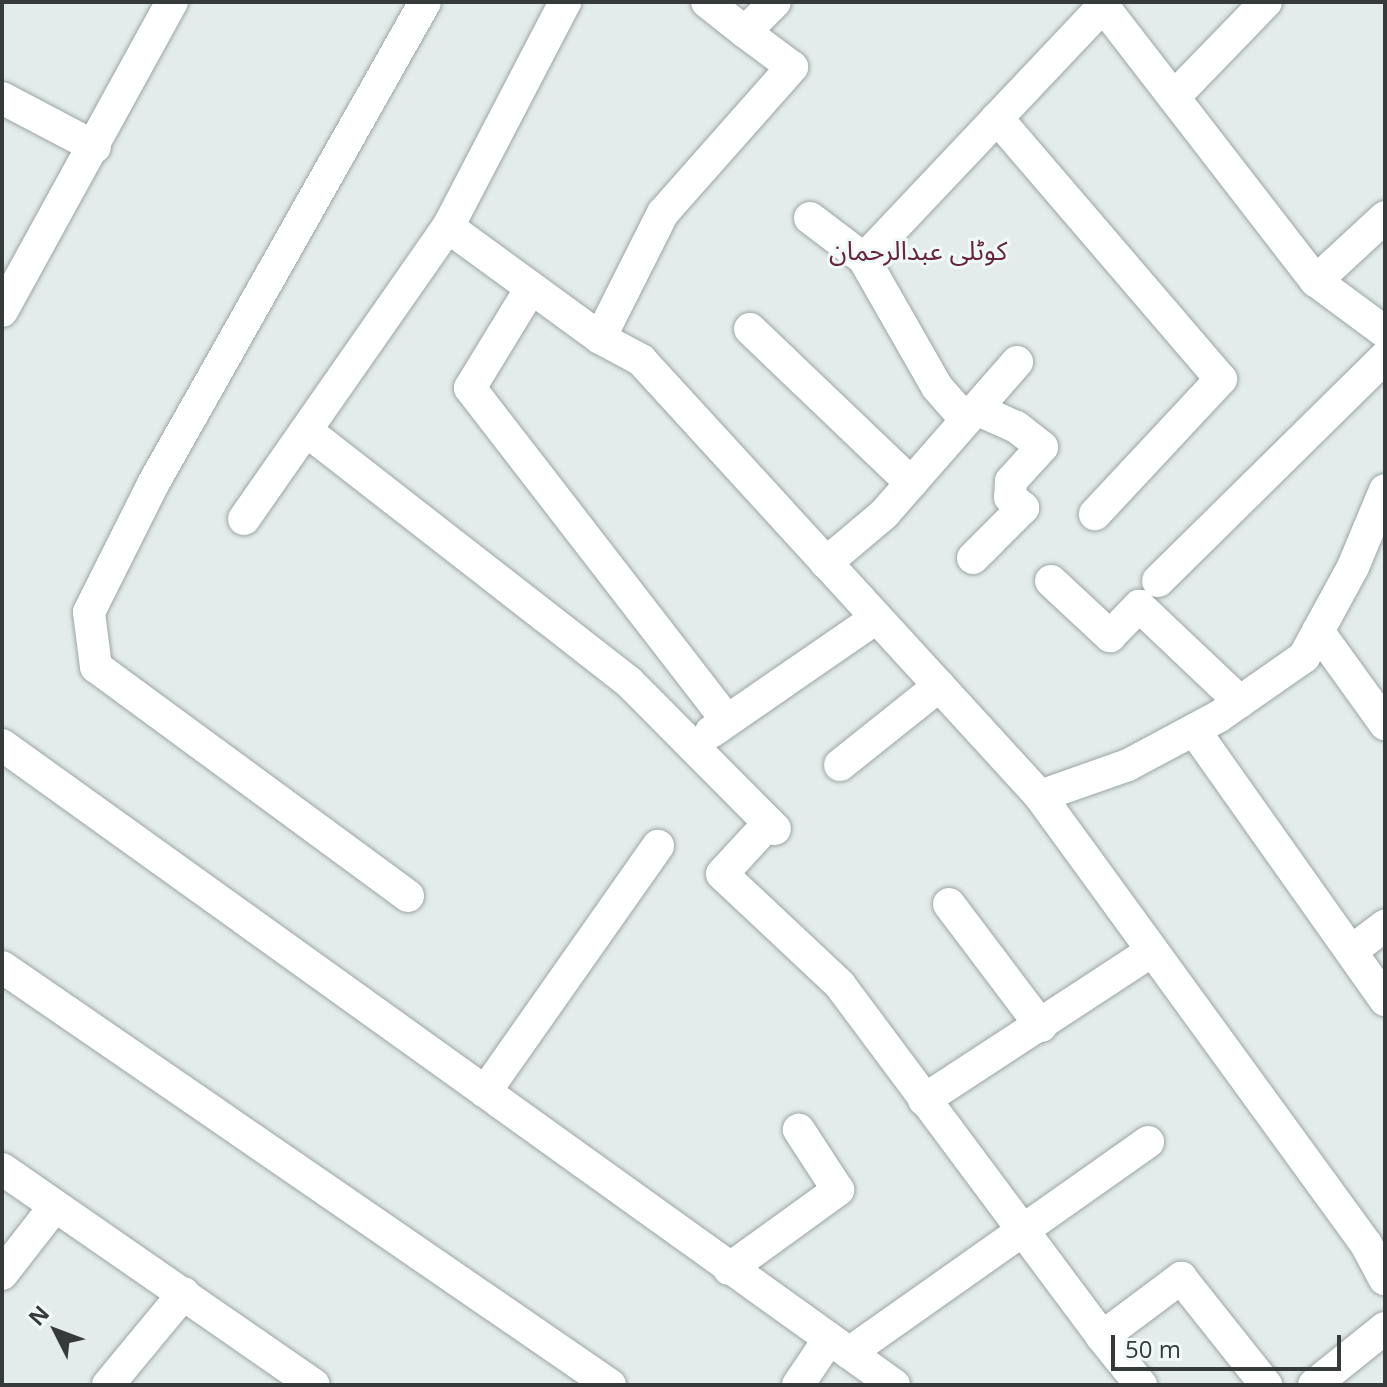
<!DOCTYPE html>
<meta charset="utf-8">
<style>
body{margin:0}
#map{position:relative;width:1387px;height:1387px;overflow:hidden;background:#e3ebeb;font-family:"Open Sans","Noto Sans Arabic",sans-serif}
div>[style]{position:absolute}
[style*='--x']{left:calc(var(--x)*1px);top:calc(var(--y)*1px);width:calc(var(--w)*1px);rotate:calc(var(--a)*1deg)}
.roads{filter:drop-shadow(0 0 2px #9da4a4) drop-shadow(0 0 2px #9da4a4)}
.minor>*{height:32px;margin:-16px;padding:0 16px;transform-origin:16px;border-radius:16px;background:#fff}
span{translate:-50% -50%;white-space:nowrap;text-align:center;line-height:1.15;-webkit-text-stroke:6px #f0f8f8;paint-order:stroke}
.quarter-label{font-size:26px;color:#662440}
.frame{position:absolute;inset:0;border:4px solid #373a3a;pointer-events:none}
.north{position:absolute;left:16px;top:1291px;width:80px;height:80px;-webkit-text-stroke:6px #f0f8f8;paint-order:stroke;rotate:312deg;font-size:22px;font-weight:700;line-height:32px;text-align:center;color:#373a3a}
.north::after{content:'';display:block;margin:auto;width:28px;height:36px;background:#373a3a;clip-path:polygon(50% 0,100% 100%,50% 72%,0 100%)}
.scale{position:absolute;left:1111px;top:1335px;width:230px;height:36px;box-sizing:border-box;border:4px solid #373a3a;border-top:0;padding-left:10px;font-size:24px;line-height:28px;white-space:nowrap;color:#373a3a;-webkit-text-stroke:6px #f0f8f8;paint-order:stroke}
</style>
<div id="map">
<div class="roads">
<div class="minor">
<div style="--x:707;--y:2;--w:48;--a:38.3"></div>
<div style="--x:745;--y:32;--w:42;--a:-45"></div>
<div style="--x:1100;--y:2;--w:353;--a:52.3"></div>
<div style="--x:1316;--y:281;--w:86;--a:36.5"></div>
<div style="--x:1174;--y:97;--w:132;--a:-45.9"></div>
<div style="--x:2;--y:98;--w:105;--a:27.8"></div>
<div style="--x:997;--y:118;--w:344;--a:49.4"></div>
<div style="--x:1221;--y:379;--w:185;--a:133"></div>
<div style="--x:810;--y:218;--w:68;--a:37.2"></div>
<div style="--x:864;--y:259;--w:147;--a:60.3"></div>
<div style="--x:937;--y:387;--w:44;--a:48.7"></div>
<div style="--x:448;--y:227;--w:188;--a:36.1"></div>
<div style="--x:600;--y:338;--w:47;--a:28.2"></div>
<div style="--x:641;--y:360;--w:591;--a:47.54"></div>
<div style="--x:1040;--y:796;--w:554;--a:53.96"></div>
<div style="--x:1366;--y:1244;--w:40;--a:62"></div>
<div style="--x:864;--y:259;--w:348;--a:-46.6"></div>
<div style="--x:1316;--y:281;--w:94;--a:-42.8"></div>
<div style="--x:531;--y:288;--w:117;--a:121.4"></div>
<div style="--x:470;--y:388;--w:420;--a:52.3"></div>
<div style="--x:2;--y:311;--w:353;--a:-61.2"></div>
<div style="--x:750;--y:329;--w:223;--a:43.7"></div>
<div style="--x:600;--y:338;--w:140;--a:-63.3"></div>
<div style="--x:663;--y:213;--w:195;--a:-48.5"></div>
<div style="--x:792;--y:67;--w:59;--a:-143.3"></div>
<div style="--x:308;--y:432;--w:407;--a:37.9"></div>
<div style="--x:629;--y:682;--w:207;--a:45.2"></div>
<div style="--x:244;--y:519;--w:356;--a:-55.1"></div>
<div style="--x:448;--y:227;--w:254;--a:-62.5"></div>
<div style="--x:973;--y:558;--w:71;--a:-45"></div>
<div style="--x:1023;--y:508;--w:17;--a:-140"></div>
<div style="--x:1010;--y:497;--w:16;--a:-86"></div>
<div style="--x:1011;--y:481;--w:46;--a:-47.6"></div>
<div style="--x:1042;--y:447;--w:33;--a:-142"></div>
<div style="--x:1016;--y:427;--w:44;--a:-155.8"></div>
<div style="--x:826;--y:563;--w:76;--a:-40.2"></div>
<div style="--x:884;--y:514;--w:202;--a:-48.8"></div>
<div style="--x:1051;--y:581;--w:81;--a:43"></div>
<div style="--x:1110;--y:636;--w:42;--a:-46"></div>
<div style="--x:1139;--y:606;--w:139;--a:43.5"></div>
<div style="--x:1158;--y:581;--w:319;--a:-44.6"></div>
<div style="--x:1318;--y:631;--w:115;--a:54.2"></div>
<div style="--x:1194;--y:730;--w:331;--a:54.7"></div>
<div style="--x:711;--y:732;--w:201;--a:-34.6"></div>
<div style="--x:2;--y:745;--w:1098;--a:35.66"></div>
<div style="--x:840;--y:765;--w:127;--a:-38.6"></div>
<div style="--x:1040;--y:796;--w:93;--a:-19.4"></div>
<div style="--x:1128;--y:765;--w:102;--a:-28.1"></div>
<div style="--x:1218;--y:717;--w:105;--a:-34.9"></div>
<div style="--x:1304;--y:657;--w:102;--a:-61.4"></div>
<div style="--x:1353;--y:567;--w:83;--a:-67.4"></div>
<div style="--x:769;--y:823;--w:69;--a:132.7"></div>
<div style="--x:722;--y:874;--w:162;--a:43.2"></div>
<div style="--x:840;--y:985;--w:439;--a:53.3"></div>
<div style="--x:1102;--y:1337;--w:99;--a:-36.8"></div>
<div style="--x:1181;--y:1278;--w:137;--a:51.5"></div>
<div style="--x:408;--y:896;--w:387;--a:-143.7"></div>
<div style="--x:96;--y:667;--w:55;--a:-97.3"></div>
<div style="--x:89;--y:612;--w:143;--a:-63.4"></div>
<div style="--x:153;--y:484;--w:553;--a:-60.56"></div>
<div style="--x:949;--y:904;--w:153;--a:53"></div>
<div style="--x:1354;--y:949;--w:39;--a:-37"></div>
<div style="--x:2;--y:967;--w:738;--a:34.51"></div>
<div style="--x:485;--y:1092;--w:301;--a:-54.9"></div>
<div style="--x:924;--y:1100;--w:272;--a:-33.2"></div>
<div style="--x:2;--y:1169;--w:379;--a:34.7"></div>
<div style="--x:729;--y:1269;--w:135;--a:-35.9"></div>
<div style="--x:838;--y:1190;--w:72;--a:-123"></div>
<div style="--x:2;--y:1274;--w:86;--a:-52.1"></div>
<div style="--x:1102;--y:1337;--w:62;--a:50.9"></div>
<div style="--x:849;--y:1353;--w:366;--a:-35.2"></div>
<div style="--x:108;--y:1385;--w:119;--a:-50.4"></div>
<div style="--x:798;--y:1385;--w:55;--a:-56"></div>
<div style="--x:1314;--y:1385;--w:91;--a:-38.8"></div>
</div>
</div>
<div class="quarter-label">
<span style="left:918px;top:251px">کوٹلی عبدالرحمان</span>
</div>
<div class="frame"></div>
<div class="north">N</div>
<div class="scale">50 m</div>
</div>
